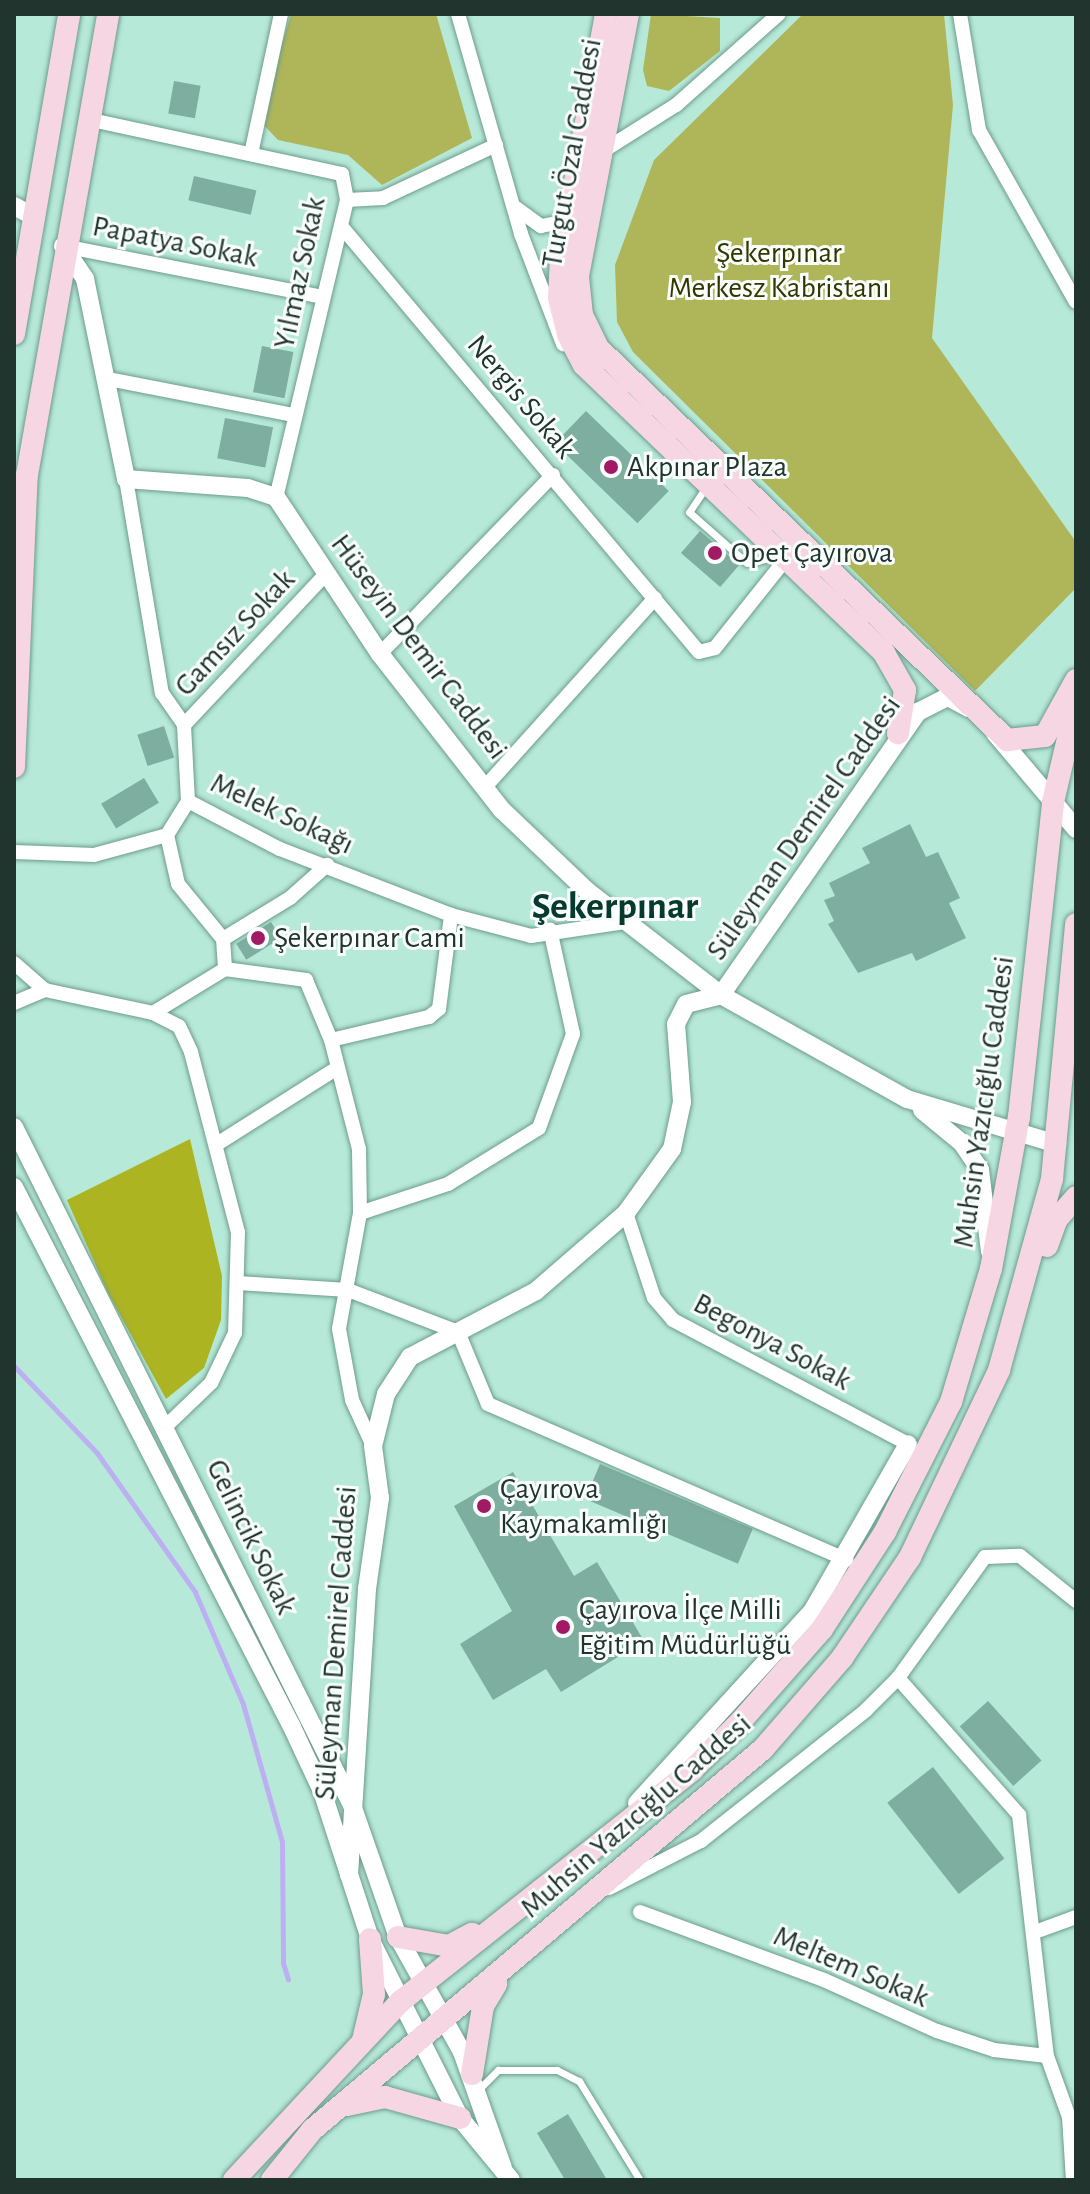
<!DOCTYPE html>
<meta charset="utf-8">
<style>
body{margin:0}
#map{position:relative;width:1090px;height:2194px;overflow:hidden;background:#b7e9d8;font-family:"Alegreya Sans",sans-serif}
div>[style]{position:absolute}
[style*='--x']{left:calc(var(--x)*1px);top:calc(var(--y)*1px);width:calc(var(--w)*1px);rotate:calc(var(--a)*1deg)}
.green>*{inset:0;background:#afb659}
.forest>*{inset:0;background:#acb422}
.stream>*{height:5px;margin:-2.5px;padding:0 2.5px;transform-origin:2.5px;border-radius:2.5px;background:#bcb0f2}
.building>*{inset:0;background:#7eae9f;transform-origin:0 0}
.roads{filter:drop-shadow(0 0 2px #6d9c8d) drop-shadow(0 0 2px #6d9c8d)}
.service>*{height:7px;margin:-3.5px;padding:0 3.5px;transform-origin:3.5px;border-radius:3.5px;background:#fff}
.minor>*{height:14px;margin:-7px;padding:0 7px;transform-origin:7px;border-radius:7px;background:#fff}
.tertiary>*{height:18px;margin:-9px;padding:0 9px;transform-origin:9px;border-radius:9px;background:#fff}
.primary>*{height:22px;margin:-11px;padding:0 11px;transform-origin:11px;border-radius:11px;background:#f7d6e3}
.dots>*{width:22px;height:22px;translate:-50% -50%;box-sizing:border-box;border:4px solid #f9fefd;border-radius:50%}
span{translate:-50% -50%;white-space:nowrap;text-align:center;line-height:1.15;-webkit-text-stroke:6px #f9fefd;paint-order:stroke}
.street-label{font-size:30px;color:#21342e}
.park-label{font-size:30px;color:#343600}
.poi-label{font-size:30px;color:#21342e}
.left{translate:0 -50%;text-align:left}
.district-label{font-size:38px;color:#063a2e;font-weight:700}
.frame{position:absolute;inset:0;border:16px solid #21342e;pointer-events:none}
</style>
<div id="map">
<div class="green">
<div style="clip-path:polygon(291px 14px,436px 14px,472px 138px,382px 185px,348px 155px,278px 140px,259px 120px)"></div>
<div style="clip-path:polygon(651px 14px,720px 18px,720px 51px,669px 91px,647px 86px,643px 70px)"></div>
<div style="clip-path:polygon(803px 14px,944px 14px,953px 105px,932px 338px,1076px 542px,1076px 588px,975px 691px,633px 352px,617px 322px,615px 265px,654px 160px)"></div>
</div>
<div class="forest">
<div style="clip-path:polygon(190px 1139px,222px 1276px,221px 1320px,204px 1368px,166px 1399px,107px 1291px,67px 1200px)"></div>
</div>
<div class="stream">
<div style="--x:14;--y:1366;--w:120;--a:46.3"></div>
<div style="--x:97;--y:1453;--w:170;--a:54.8"></div>
<div style="--x:195;--y:1592;--w:122;--a:66.8"></div>
<div style="--x:243;--y:1704;--w:143;--a:74.2"></div>
<div style="--x:282;--y:1842;--w:121;--a:89.5"></div>
<div style="--x:283;--y:1963;--w:17;--a:73"></div>
</div>
<div class="building">
<div style="left:174px;top:81px;width:27px;height:33px;rotate:10deg"></div>
<div style="left:194px;top:176px;width:64px;height:25px;rotate:13deg"></div>
<div style="left:262px;top:346px;width:32px;height:47px;rotate:11deg"></div>
<div style="left:586px;top:411px;width:115px;height:45px;rotate:44deg"></div>
<div style="left:225px;top:418px;width:49px;height:41px;rotate:11deg"></div>
<div style="left:700px;top:531px;width:52px;height:29px;rotate:41deg"></div>
<div style="left:164px;top:726px;width:33px;height:28px;rotate:72deg"></div>
<div style="left:144px;top:778px;width:29px;height:50px;rotate:59deg"></div>
<div style="clip-path:polygon(910px 824px,926px 857px,938px 852px,960px 898px,949px 903px,966px 938px,916px 961px,912px 953px,858px 973px,828px 924px,834px 921px,824px 900px,835px 896px,829px 883px,870px 863px,862px 848px)"></div>
<div style="left:271px;top:922px;width:19px;height:41px;rotate:58deg"></div>
<div style="left:600px;top:1464px;width:166px;height:38px;rotate:23deg"></div>
<div style="clip-path:polygon(513px 1472px,574px 1576px,597px 1562px,644px 1641px,561px 1692px,546px 1669px,493px 1700px,460px 1644px,512px 1611px,454px 1506px)"></div>
<div style="left:988px;top:1701px;width:80px;height:38px;rotate:48deg"></div>
<div style="left:933px;top:1767px;width:116px;height:58px;rotate:52deg"></div>
<div style="clip-path:polygon(568px 2114px,607px 2180px,565px 2180px,537px 2133px)"></div>
</div>
<div class="roads">
<div class="service">
<div style="--x:706;--y:487;--w:30;--a:124"></div>
<div style="--x:689;--y:512;--w:77;--a:41.3"></div>
<div style="--x:747;--y:563;--w:31;--a:-13"></div>
<div style="--x:477;--y:2091;--w:30;--a:-45"></div>
<div style="--x:498;--y:2070;--w:59;--a:0"></div>
<div style="--x:557;--y:2070;--w:25;--a:27"></div>
<div style="--x:579;--y:2081;--w:116;--a:58.4"></div>
</div>
<div class="minor">
<div style="--x:458;--y:14;--w:229;--a:74"></div>
<div style="--x:521;--y:234;--w:118;--a:69.1"></div>
<div style="--x:960;--y:14;--w:118;--a:80.7"></div>
<div style="--x:979;--y:130;--w:197;--a:60.6"></div>
<div style="--x:87;--y:119;--w:261;--a:12.2"></div>
<div style="--x:342;--y:174;--w:26;--a:79"></div>
<div style="--x:347;--y:200;--w:305;--a:103.4"></div>
<div style="--x:603;--y:151;--w:86;--a:-32.2"></div>
<div style="--x:676;--y:105;--w:137;--a:-41.5"></div>
<div style="--x:251;--y:154;--w:143;--a:-77.9"></div>
<div style="--x:347;--y:200;--w:36;--a:-3"></div>
<div style="--x:383;--y:198;--w:125;--a:-25.1"></div>
<div style="--x:516;--y:208;--w:31;--a:36"></div>
<div style="--x:541;--y:226;--w:26;--a:-11"></div>
<div style="--x:341;--y:226;--w:556;--a:49.96"></div>
<div style="--x:699;--y:652;--w:16;--a:-14"></div>
<div style="--x:715;--y:648;--w:112;--a:-51.5"></div>
<div style="--x:63;--y:246;--w:265;--a:11.1"></div>
<div style="--x:108;--y:379;--w:189;--a:11"></div>
<div style="--x:126;--y:479;--w:217;--a:80.5"></div>
<div style="--x:162;--y:693;--w:39;--a:55"></div>
<div style="--x:184;--y:725;--w:76;--a:87"></div>
<div style="--x:188;--y:801;--w:104;--a:27.6"></div>
<div style="--x:280;--y:849;--w:183;--a:21.1"></div>
<div style="--x:451;--y:915;--w:83;--a:14.7"></div>
<div style="--x:531;--y:936;--w:95;--a:-8.5"></div>
<div style="--x:380;--y:654;--w:249;--a:-46"></div>
<div style="--x:184;--y:725;--w:204;--a:-46.8"></div>
<div style="--x:485;--y:787;--w:254;--a:-48"></div>
<div style="--x:167;--y:835;--w:50;--a:77.3"></div>
<div style="--x:178;--y:884;--w:71;--a:50.7"></div>
<div style="--x:223;--y:939;--w:30;--a:86"></div>
<div style="--x:14;--y:852;--w:80;--a:2.1"></div>
<div style="--x:94;--y:855;--w:76;--a:-15.3"></div>
<div style="--x:167;--y:835;--w:40;--a:-58"></div>
<div style="--x:223;--y:939;--w:79;--a:-31.5"></div>
<div style="--x:290;--y:898;--w:50;--a:-41.7"></div>
<div style="--x:14;--y:963;--w:41;--a:41.1"></div>
<div style="--x:45;--y:990;--w:110;--a:12"></div>
<div style="--x:153;--y:1013;--w:29;--a:27"></div>
<div style="--x:179;--y:1026;--w:29;--a:65"></div>
<div style="--x:191;--y:1052;--w:186;--a:75.4"></div>
<div style="--x:238;--y:1232;--w:101;--a:91.7"></div>
<div style="--x:235;--y:1333;--w:55;--a:115.6"></div>
<div style="--x:211;--y:1383;--w:64;--a:136.3"></div>
<div style="--x:225;--y:969;--w:82;--a:7.7"></div>
<div style="--x:306;--y:980;--w:65;--a:67.4"></div>
<div style="--x:331;--y:1040;--w:113;--a:75.6"></div>
<div style="--x:359;--y:1149;--w:64;--a:89.1"></div>
<div style="--x:360;--y:1213;--w:118;--a:100.3"></div>
<div style="--x:339;--y:1329;--w:72;--a:79.6"></div>
<div style="--x:352;--y:1400;--w:51;--a:65.5"></div>
<div style="--x:14;--y:1003;--w:34;--a:-23"></div>
<div style="--x:153;--y:1013;--w:84;--a:-31.4"></div>
<div style="--x:331;--y:1040;--w:101;--a:-13.2"></div>
<div style="--x:429;--y:1017;--w:13;--a:-39"></div>
<div style="--x:439;--y:1009;--w:95;--a:-82.7"></div>
<div style="--x:217;--y:1144;--w:138;--a:-32.3"></div>
<div style="--x:360;--y:1213;--w:93;--a:-18.2"></div>
<div style="--x:448;--y:1184;--w:107;--a:-31.6"></div>
<div style="--x:539;--y:1128;--w:100;--a:-70.1"></div>
<div style="--x:573;--y:1034;--w:107;--a:-102.4"></div>
<div style="--x:626;--y:1213;--w:89;--a:71.8"></div>
<div style="--x:654;--y:1298;--w:29;--a:49"></div>
<div style="--x:673;--y:1320;--w:266;--a:27.8"></div>
<div style="--x:238;--y:1283;--w:110;--a:3.6"></div>
<div style="--x:348;--y:1290;--w:118;--a:20.9"></div>
<div style="--x:458;--y:1332;--w:78;--a:67.4"></div>
<div style="--x:488;--y:1404;--w:391;--a:23.5"></div>
<div style="--x:898;--y:1678;--w:183;--a:48.5"></div>
<div style="--x:1019;--y:1815;--w:243;--a:83.4"></div>
<div style="--x:1047;--y:2056;--w:65;--a:70.2"></div>
<div style="--x:1069;--y:2117;--w:63;--a:86.4"></div>
<div style="--x:609;--y:1888;--w:103;--a:-27.1"></div>
<div style="--x:701;--y:1841;--w:211;--a:-38.4"></div>
<div style="--x:866;--y:1710;--w:45;--a:-45"></div>
<div style="--x:898;--y:1678;--w:149;--a:-54.3"></div>
<div style="--x:985;--y:1557;--w:35;--a:-2"></div>
<div style="--x:1020;--y:1556;--w:72;--a:38.8"></div>
<div style="--x:640;--y:1912;--w:196;--a:20.3"></div>
<div style="--x:824;--y:1980;--w:124;--a:24.3"></div>
<div style="--x:937;--y:2031;--w:60;--a:18.4"></div>
<div style="--x:994;--y:2050;--w:53;--a:6.5"></div>
<div style="--x:1035;--y:1932;--w:44;--a:-20.1"></div>
</div>
<div class="tertiary">
<div style="--x:14;--y:206;--w:21;--a:28"></div>
<div style="--x:63;--y:246;--w:40;--a:56"></div>
<div style="--x:85;--y:279;--w:204;--a:78.4"></div>
<div style="--x:126;--y:479;--w:122;--a:4.2"></div>
<div style="--x:248;--y:488;--w:29;--a:18"></div>
<div style="--x:276;--y:497;--w:188;--a:56.5"></div>
<div style="--x:380;--y:654;--w:198;--a:52"></div>
<div style="--x:502;--y:810;--w:117;--a:43.6"></div>
<div style="--x:587;--y:891;--w:170;--a:37.8"></div>
<div style="--x:721;--y:995;--w:213;--a:29.2"></div>
<div style="--x:907;--y:1099;--w:157;--a:16.7"></div>
<div style="--x:995;--y:733;--w:126;--a:49.8"></div>
<div style="--x:922;--y:1110;--w:52;--a:39.5"></div>
<div style="--x:962;--y:1143;--w:32;--a:56"></div>
<div style="--x:980;--y:1170;--w:82;--a:83"></div>
<div style="--x:14;--y:1127;--w:758;--a:63.5"></div>
<div style="--x:352;--y:1805;--w:140;--a:70.8"></div>
<div style="--x:398;--y:1937;--w:132;--a:60.9"></div>
<div style="--x:462;--y:2052;--w:123;--a:70.5"></div>
<div style="--x:14;--y:1187;--w:607;--a:62.76"></div>
<div style="--x:292;--y:1727;--w:71;--a:64.9"></div>
<div style="--x:322;--y:1791;--w:156;--a:72"></div>
<div style="--x:370;--y:1939;--w:200;--a:63.3"></div>
<div style="--x:460;--y:2118;--w:80;--a:50.6"></div>
<div style="--x:637;--y:1803;--w:261;--a:-47.6"></div>
<div style="--x:813;--y:1610;--w:191;--a:-60.2"></div>
<div style="--x:349;--y:1875;--w:287;--a:-86.4"></div>
<div style="--x:367;--y:1589;--w:92;--a:-81.9"></div>
<div style="--x:380;--y:1498;--w:52;--a:-97.7"></div>
<div style="--x:373;--y:1446;--w:54;--a:-76"></div>
<div style="--x:386;--y:1394;--w:44;--a:-57"></div>
<div style="--x:410;--y:1357;--w:142;--a:-27.6"></div>
<div style="--x:536;--y:1291;--w:119;--a:-40.9"></div>
<div style="--x:626;--y:1213;--w:79;--a:-54.3"></div>
<div style="--x:672;--y:1149;--w:48;--a:-78"></div>
<div style="--x:682;--y:1102;--w:78;--a:-94.4"></div>
<div style="--x:676;--y:1024;--w:22;--a:-63"></div>
<div style="--x:686;--y:1004;--w:36;--a:-14"></div>
<div style="--x:721;--y:995;--w:345;--a:-55.2"></div>
<div style="--x:918;--y:712;--w:34;--a:-27"></div>
<div style="--x:948;--y:697;--w:24;--a:28"></div>
</div>
<div class="primary">
<div style="--x:606;--y:14;--w:246;--a:100.5"></div>
<div style="--x:561;--y:256;--w:42;--a:92.7"></div>
<div style="--x:559;--y:298;--w:38;--a:76"></div>
<div style="--x:568;--y:335;--w:34;--a:62"></div>
<div style="--x:584;--y:365;--w:416;--a:43.8"></div>
<div style="--x:884;--y:653;--w:43;--a:60.4"></div>
<div style="--x:905;--y:690;--w:44;--a:99.2"></div>
<div style="--x:628;--y:14;--w:268;--a:100.8"></div>
<div style="--x:578;--y:277;--w:38;--a:84"></div>
<div style="--x:582;--y:315;--w:37;--a:64"></div>
<div style="--x:598;--y:348;--w:567;--a:43.78"></div>
<div style="--x:1007;--y:740;--w:38;--a:-6"></div>
<div style="--x:1045;--y:736;--w:64;--a:-61"></div>
<div style="--x:14;--y:334;--w:325;--a:-80.2"></div>
<div style="--x:14;--y:767;--w:292;--a:-87.5"></div>
<div style="--x:27;--y:475;--w:468;--a:-80"></div>
<div style="--x:1047;--y:1246;--w:29;--a:-70"></div>
<div style="--x:1057;--y:1219;--w:29;--a:-49"></div>
<div style="--x:398;--y:1937;--w:52;--a:10"></div>
<div style="--x:449;--y:1946;--w:26;--a:-28"></div>
<div style="--x:363;--y:2040;--w:47;--a:-76.6"></div>
<div style="--x:374;--y:1994;--w:55;--a:-94.2"></div>
<div style="--x:472;--y:2074;--w:69;--a:-80.8"></div>
<div style="--x:483;--y:2006;--w:26;--a:-59"></div>
<div style="--x:347;--y:2105;--w:39;--a:-12"></div>
<div style="--x:385;--y:2097;--w:78;--a:15.6"></div>
<div style="--x:234;--y:2180;--w:245;--a:-47"></div>
<div style="--x:401;--y:2001;--w:372;--a:-38.4"></div>
<div style="--x:692;--y:1770;--w:69;--a:-45"></div>
<div style="--x:741;--y:1721;--w:123;--a:-48.6"></div>
<div style="--x:822;--y:1629;--w:116;--a:-57"></div>
<div style="--x:885;--y:1532;--w:146;--a:-63.1"></div>
<div style="--x:951;--y:1402;--w:139;--a:-73.3"></div>
<div style="--x:991;--y:1269;--w:155;--a:-79.6"></div>
<div style="--x:1019;--y:1117;--w:317;--a:-83.8"></div>
<div style="--x:1053;--y:802;--w:101;--a:-76.8"></div>
<div style="--x:272;--y:2180;--w:64;--a:-51.3"></div>
<div style="--x:312;--y:2130;--w:590;--a:-40.19"></div>
<div style="--x:763;--y:1749;--w:121;--a:-49"></div>
<div style="--x:842;--y:1658;--w:122;--a:-56"></div>
<div style="--x:910;--y:1557;--w:207;--a:-64.5"></div>
<div style="--x:999;--y:1370;--w:198;--a:-74.5"></div>
<div style="--x:1052;--y:1179;--w:256;--a:-84.6"></div>
</div>
</div>
<div class="dots">
<div style="left:611px;top:467px;background:#a21a66"></div>
<div style="left:715px;top:553px;background:#a21a66"></div>
<div style="left:258px;top:938px;background:#a21a66"></div>
<div style="left:484px;top:1506px;background:#a21a66"></div>
<div style="left:563px;top:1627px;background:#a21a66"></div>
</div>
<div class="street-label">
<span style="left:572px;top:153px;rotate:-80deg">Turgut Özal Caddesi</span>
<span style="left:175px;top:242px;rotate:11deg">Papatya Sokak</span>
<span style="left:300px;top:273px;rotate:-78deg">Yılmaz Sokak</span>
<span style="left:521px;top:397px;rotate:50deg">Nergis Sokak</span>
<span style="left:235px;top:633px;rotate:-47deg">Gamsız Sokak</span>
<span style="left:419px;top:647px;rotate:53deg">Hüseyin Demir Caddesi</span>
<span style="left:282px;top:814px;rotate:25deg">Melek Sokağı</span>
<span style="left:804px;top:828px;rotate:-55deg">Süleyman Demirel Caddesi</span>
<span style="left:984px;top:1102px;rotate:-82deg">Muhsin Yazıcığlu Caddesi</span>
<span style="left:772px;top:1342px;rotate:28deg">Begonya Sokak</span>
<span style="left:251px;top:1537px;rotate:64deg">Gelincik Sokak</span>
<span style="left:336px;top:1643px;rotate:-86deg">Süleyman Demirel Caddesi</span>
<span style="left:636px;top:1816px;rotate:-41deg">Muhsin Yazıcığlu Caddesi</span>
<span style="left:851px;top:1967px;rotate:23deg">Meltem Sokak</span>
</div>
<div class="park-label">
<span style="left:779px;top:270px">Şekerpınar<br>Merkesz Kabristanı</span>
</div>
<div class="poi-label">
<span class="left" style="left:627px;top:467px">Akpınar Plaza</span>
<span class="left" style="left:731px;top:553px">Opet Çayırova</span>
<span class="left" style="left:274px;top:938px">Şekerpınar Cami</span>
<span class="left" style="left:500px;top:1506px">Çayırova<br>Kaymakamlığı</span>
<span class="left" style="left:579px;top:1627px">Çayırova İlçe Milli<br>Eğitim Müdürlüğü</span>
</div>
<div class="district-label">
<span style="left:615px;top:908px">Şekerpınar</span>
</div>
<div class="frame"></div>
</div>
